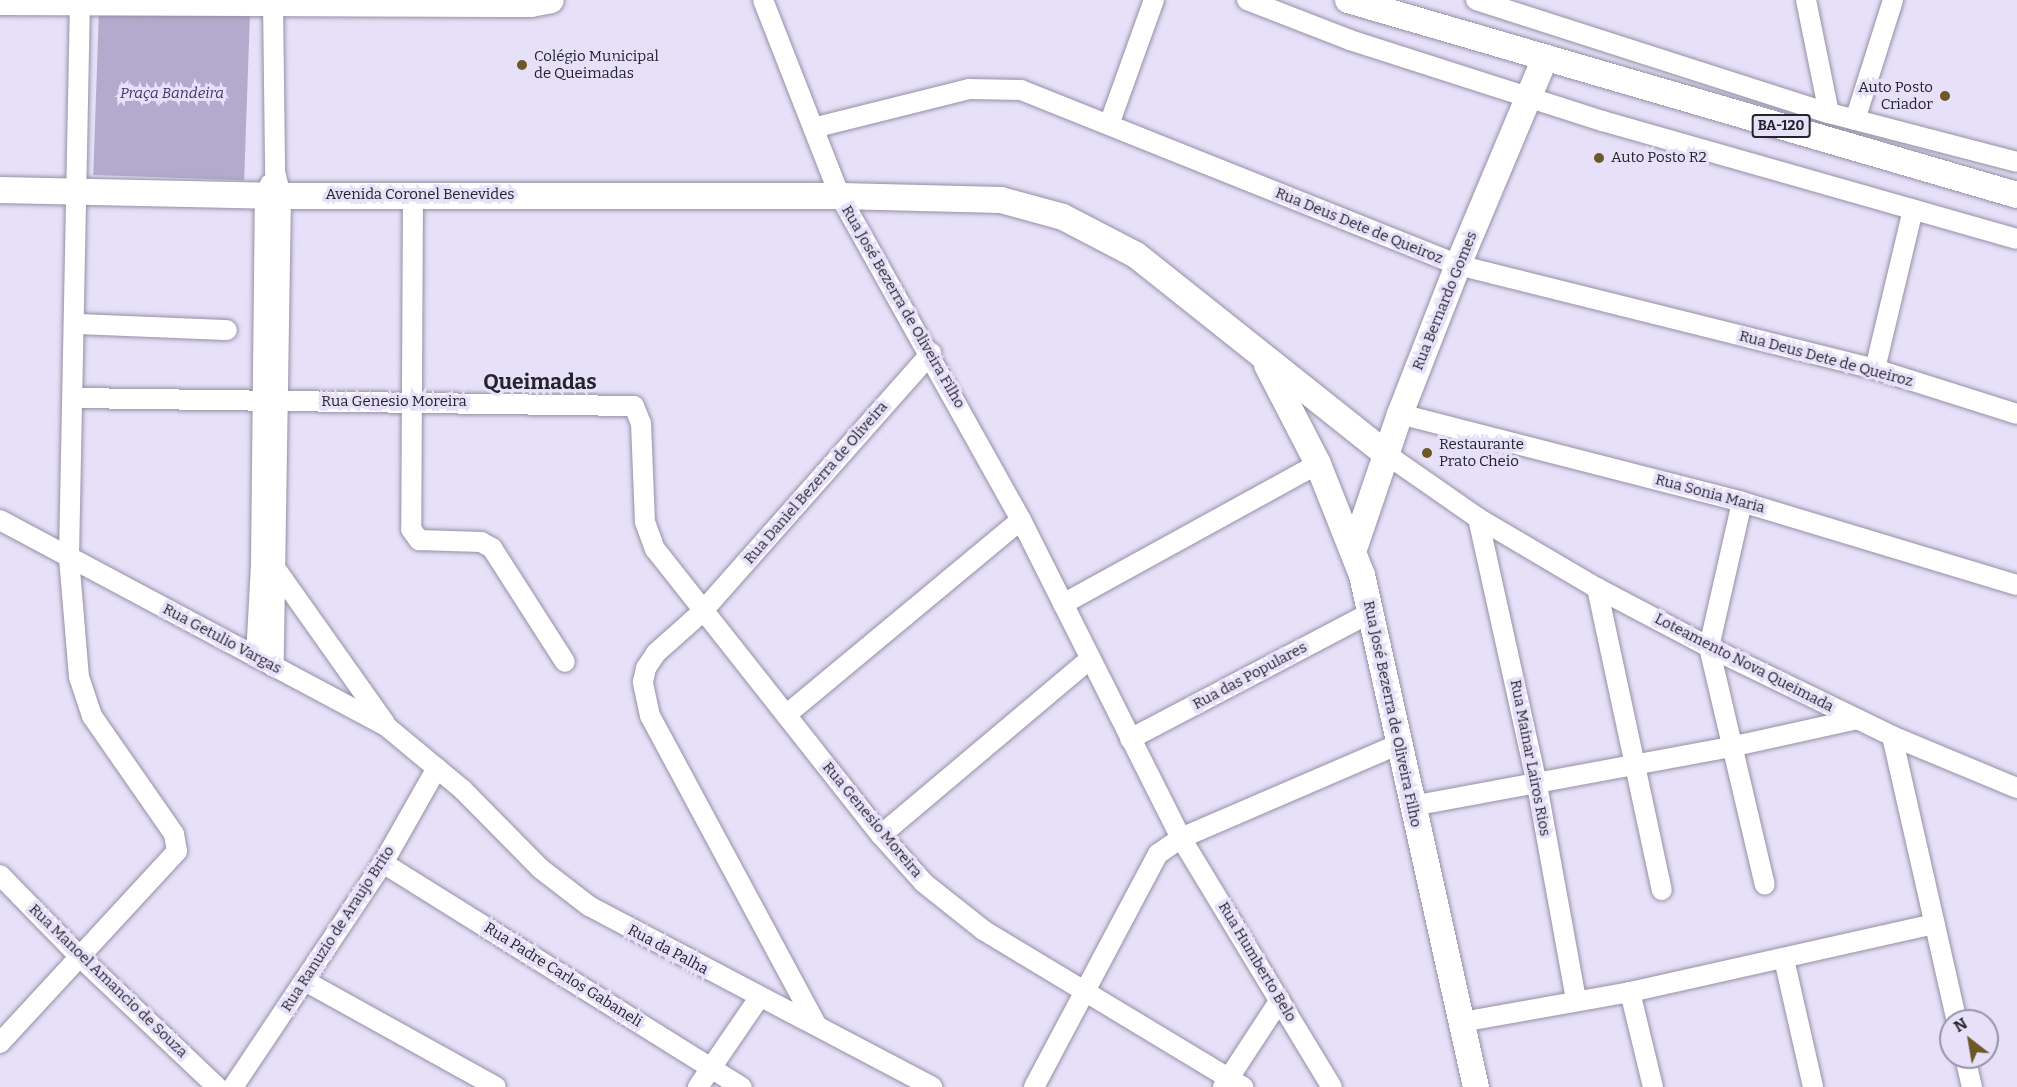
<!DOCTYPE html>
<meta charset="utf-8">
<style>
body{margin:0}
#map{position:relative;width:2017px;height:1087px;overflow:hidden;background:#e6e0f8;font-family:Bitter,serif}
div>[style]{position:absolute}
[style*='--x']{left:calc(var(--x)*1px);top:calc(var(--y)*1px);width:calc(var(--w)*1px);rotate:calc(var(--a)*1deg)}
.green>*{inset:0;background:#b3abce;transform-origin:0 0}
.roads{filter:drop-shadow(0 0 2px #9590a6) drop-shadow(0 0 2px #9590a6)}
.minor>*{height:20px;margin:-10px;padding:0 10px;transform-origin:10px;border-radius:10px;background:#fff}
.major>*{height:26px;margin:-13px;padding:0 13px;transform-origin:13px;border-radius:13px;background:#fff}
.dots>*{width:16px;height:16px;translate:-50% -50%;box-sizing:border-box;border:3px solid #e6e0f8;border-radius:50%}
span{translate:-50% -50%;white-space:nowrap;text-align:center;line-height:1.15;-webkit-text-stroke:6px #e6e0f8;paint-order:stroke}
.shield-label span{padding:2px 4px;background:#e6e0f8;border:2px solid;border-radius:4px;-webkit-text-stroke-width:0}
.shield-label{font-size:14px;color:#25232c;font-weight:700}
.poi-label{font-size:15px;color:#25232c}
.left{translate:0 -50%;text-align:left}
.right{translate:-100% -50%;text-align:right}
.park-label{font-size:15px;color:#473371;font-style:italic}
.street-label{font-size:15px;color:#25232c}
.district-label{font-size:21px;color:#25232c;font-weight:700}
.north{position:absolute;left:1939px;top:1009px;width:60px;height:60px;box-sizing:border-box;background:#e6e0f8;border:2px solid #9994a6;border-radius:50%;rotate:329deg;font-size:16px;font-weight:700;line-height:24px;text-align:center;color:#25232c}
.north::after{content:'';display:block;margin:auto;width:21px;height:27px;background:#6d5827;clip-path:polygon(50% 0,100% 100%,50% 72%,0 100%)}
</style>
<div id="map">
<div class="green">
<div style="left:99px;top:10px;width:151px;height:165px;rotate:2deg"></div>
</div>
<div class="roads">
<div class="minor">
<div style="--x:273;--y:0;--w:172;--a:89.3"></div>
<div style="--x:275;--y:172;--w:25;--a:76"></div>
<div style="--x:281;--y:196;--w:471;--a:90.9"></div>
<div style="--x:763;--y:0;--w:211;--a:68.6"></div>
<div style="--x:840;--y:196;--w:371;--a:60.8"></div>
<div style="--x:1021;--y:520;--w:356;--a:63.3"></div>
<div style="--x:1181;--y:838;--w:291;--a:58.8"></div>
<div style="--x:1247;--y:0;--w:110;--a:21.2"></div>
<div style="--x:1350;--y:40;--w:266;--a:17.8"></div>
<div style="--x:1603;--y:121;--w:430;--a:15.9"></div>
<div style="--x:1476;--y:0;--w:371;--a:17.8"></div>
<div style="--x:1829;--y:113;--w:194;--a:14.6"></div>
<div style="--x:1806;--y:0;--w:115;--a:78.5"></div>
<div style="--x:1855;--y:120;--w:126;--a:-72.4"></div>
<div style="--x:1110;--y:122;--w:130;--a:-70.2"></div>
<div style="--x:813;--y:128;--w:161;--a:-14"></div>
<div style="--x:969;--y:89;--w:52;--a:1.1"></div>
<div style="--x:1021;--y:90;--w:471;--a:21.8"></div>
<div style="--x:1458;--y:265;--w:430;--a:14"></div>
<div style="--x:1875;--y:369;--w:149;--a:17.6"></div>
<div style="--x:413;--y:194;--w:335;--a:90.3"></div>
<div style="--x:411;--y:529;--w:14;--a:54"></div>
<div style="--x:419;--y:540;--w:62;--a:1.8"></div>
<div style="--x:481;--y:542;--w:13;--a:29"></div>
<div style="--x:492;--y:548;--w:135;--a:57.4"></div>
<div style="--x:76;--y:324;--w:151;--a:2.3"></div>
<div style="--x:1875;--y:369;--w:164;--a:-76.6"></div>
<div style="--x:73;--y:398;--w:561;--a:0.82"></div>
<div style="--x:634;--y:406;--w:18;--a:68"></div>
<div style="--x:641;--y:423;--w:99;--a:87.7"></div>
<div style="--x:645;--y:522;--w:29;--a:70"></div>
<div style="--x:655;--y:549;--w:365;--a:51.7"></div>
<div style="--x:881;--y:835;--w:64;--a:48.1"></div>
<div style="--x:924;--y:883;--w:75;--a:38.5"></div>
<div style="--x:983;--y:930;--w:304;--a:31.1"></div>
<div style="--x:1400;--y:414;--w:353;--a:14.4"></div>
<div style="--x:1742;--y:502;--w:287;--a:16.8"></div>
<div style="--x:1386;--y:454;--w:112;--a:34.8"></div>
<div style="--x:1478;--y:518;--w:138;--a:30.5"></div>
<div style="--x:1597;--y:588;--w:127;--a:27.8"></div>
<div style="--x:1709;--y:647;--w:203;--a:25.9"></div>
<div style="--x:1892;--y:736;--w:135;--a:22.6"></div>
<div style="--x:1742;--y:502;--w:149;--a:102.8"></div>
<div style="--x:1709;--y:647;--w:244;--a:76.8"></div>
<div style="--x:1478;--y:518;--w:273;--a:77.5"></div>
<div style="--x:1537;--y:785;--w:219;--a:79.7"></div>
<div style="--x:0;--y:520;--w:438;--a:28.1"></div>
<div style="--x:386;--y:726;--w:99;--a:39.7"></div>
<div style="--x:462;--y:789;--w:112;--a:45.4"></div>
<div style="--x:541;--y:869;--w:61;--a:37.6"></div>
<div style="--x:589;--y:906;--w:388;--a:27.8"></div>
<div style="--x:278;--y:572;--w:185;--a:54.7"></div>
<div style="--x:1597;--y:588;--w:309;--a:77.9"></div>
<div style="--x:1063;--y:604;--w:291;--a:-28.8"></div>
<div style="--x:256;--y:657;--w:93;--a:-86.9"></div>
<div style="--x:261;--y:564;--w:368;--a:-89.4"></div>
<div style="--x:265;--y:196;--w:13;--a:-67"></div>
<div style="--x:786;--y:715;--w:305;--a:-39.7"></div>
<div style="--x:1892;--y:736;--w:292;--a:77.2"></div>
<div style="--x:1130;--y:739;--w:271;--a:-27.7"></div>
<div style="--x:1412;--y:806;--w:323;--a:-10.5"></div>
<div style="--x:1730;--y:747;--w:130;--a:-12.4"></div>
<div style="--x:881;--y:835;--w:273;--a:-40.1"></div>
<div style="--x:383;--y:863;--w:423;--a:32"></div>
<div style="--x:0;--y:875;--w:115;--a:45.7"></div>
<div style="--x:80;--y:957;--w:189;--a:43.5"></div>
<div style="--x:1784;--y:959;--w:131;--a:77.2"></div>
<div style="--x:305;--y:981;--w:218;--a:29"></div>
<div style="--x:1630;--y:992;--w:98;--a:76.4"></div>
<div style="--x:1462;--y:1022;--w:171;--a:-10.1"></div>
<div style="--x:1630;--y:992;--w:312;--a:-12.6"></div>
<div style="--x:817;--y:1026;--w:352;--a:-118.3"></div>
<div style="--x:650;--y:716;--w:35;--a:-102"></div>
<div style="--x:643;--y:682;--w:14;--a:-78"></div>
<div style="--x:646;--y:668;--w:18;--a:-56"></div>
<div style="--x:656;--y:653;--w:62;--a:-41.7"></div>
<div style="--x:702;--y:612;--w:346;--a:-48.5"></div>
<div style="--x:0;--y:1043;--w:261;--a:-47.3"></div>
<div style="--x:177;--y:851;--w:17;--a:-100"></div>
<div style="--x:174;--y:834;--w:144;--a:-124.8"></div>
<div style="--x:92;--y:716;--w:41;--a:-108.4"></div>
<div style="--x:79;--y:677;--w:120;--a:-94.8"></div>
<div style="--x:69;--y:557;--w:557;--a:-88.87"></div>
<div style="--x:1965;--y:1057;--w:31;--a:77"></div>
<div style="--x:233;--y:1087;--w:270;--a:-56.2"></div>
<div style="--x:383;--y:863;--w:109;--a:-60.4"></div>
<div style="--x:698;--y:1087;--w:108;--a:-55.6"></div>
<div style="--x:1034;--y:1087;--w:264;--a:-62"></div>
<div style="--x:1158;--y:854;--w:28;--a:-35"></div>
<div style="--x:1181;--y:838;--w:237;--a:-23.3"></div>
<div style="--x:1223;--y:1087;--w:104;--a:-56.8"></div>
</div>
<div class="major">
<div style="--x:1348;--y:0;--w:697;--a:16.25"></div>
<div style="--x:0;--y:2;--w:531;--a:0.22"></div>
<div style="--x:531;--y:4;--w:20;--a:-11"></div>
<div style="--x:0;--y:190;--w:281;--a:1.2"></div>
<div style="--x:281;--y:196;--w:559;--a:0"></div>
<div style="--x:840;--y:196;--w:161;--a:1.4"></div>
<div style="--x:1001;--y:200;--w:64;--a:15.3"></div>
<div style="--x:1063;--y:217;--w:82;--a:27.5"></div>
<div style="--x:1136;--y:255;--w:320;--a:38.5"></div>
<div style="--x:1267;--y:365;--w:111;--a:62.7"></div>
<div style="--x:1318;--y:464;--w:119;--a:68.4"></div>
<div style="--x:1362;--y:575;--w:525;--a:77.45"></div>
<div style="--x:1354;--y:549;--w:143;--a:-71.2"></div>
<div style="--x:1400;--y:414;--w:160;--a:-68.7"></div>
<div style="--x:1458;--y:265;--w:225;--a:-67.2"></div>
</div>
</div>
<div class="dots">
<div style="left:522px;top:65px;background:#6d5827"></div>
<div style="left:1945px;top:96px;background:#6d5827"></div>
<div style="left:1599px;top:158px;background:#6d5827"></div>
<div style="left:1427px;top:453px;background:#6d5827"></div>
</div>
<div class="shield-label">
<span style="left:1781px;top:126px">BA-120</span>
</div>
<div class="poi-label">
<span class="left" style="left:534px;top:65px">Colégio Municipal<br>de Queimadas</span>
<span class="right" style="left:1933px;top:96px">Auto Posto<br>Criador</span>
<span class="left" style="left:1611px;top:158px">Auto Posto R2</span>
<span class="left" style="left:1439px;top:453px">Restaurante<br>Prato Cheio</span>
</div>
<div class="park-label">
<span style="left:172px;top:94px">Praça Bandeira</span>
</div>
<div class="street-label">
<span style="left:420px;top:195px">Avenida Coronel Benevides</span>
<span style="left:1359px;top:226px;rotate:22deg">Rua Deus Dete de Queiroz</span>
<span style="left:1445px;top:301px;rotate:-68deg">Rua Bernardo Gomes</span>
<span style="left:903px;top:307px;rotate:60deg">Rua José Bezerra de Oliveira Filho</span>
<span style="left:1826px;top:359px;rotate:15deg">Rua Deus Dete de Queiroz</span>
<span style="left:394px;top:402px">Rua Genesio Moreira</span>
<span style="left:816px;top:483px;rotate:-49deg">Rua Daniel Bezerra de Oliveira</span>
<span style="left:1710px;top:494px;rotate:15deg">Rua Sonia Maria</span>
<span style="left:222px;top:639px;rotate:28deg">Rua Getulio Vargas</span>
<span style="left:1744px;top:663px;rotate:27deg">Loteamento Nova Queimada</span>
<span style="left:1250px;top:676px;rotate:-28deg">Rua das Populares</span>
<span style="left:1392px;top:714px;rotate:78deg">Rua José Bezerra de Oliveira Filho</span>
<span style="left:1530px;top:758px;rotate:79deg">Rua Mainar Lairos Rios</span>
<span style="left:872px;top:820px;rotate:50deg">Rua Genesio Moreira</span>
<span style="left:338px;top:929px;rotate:-57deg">Rua Ranuzio de Araujo Brito</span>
<span style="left:668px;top:950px;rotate:28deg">Rua da Palha</span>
<span style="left:1257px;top:962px;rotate:59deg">Rua Humberto Belo</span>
<span style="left:563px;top:975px;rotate:32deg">Rua Padre Carlos Gabaneli</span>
<span style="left:108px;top:981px;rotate:44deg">Rua Manoel Amancio de Souza</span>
</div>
<div class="district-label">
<span style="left:540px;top:382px">Queimadas</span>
</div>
<div class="north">N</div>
</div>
